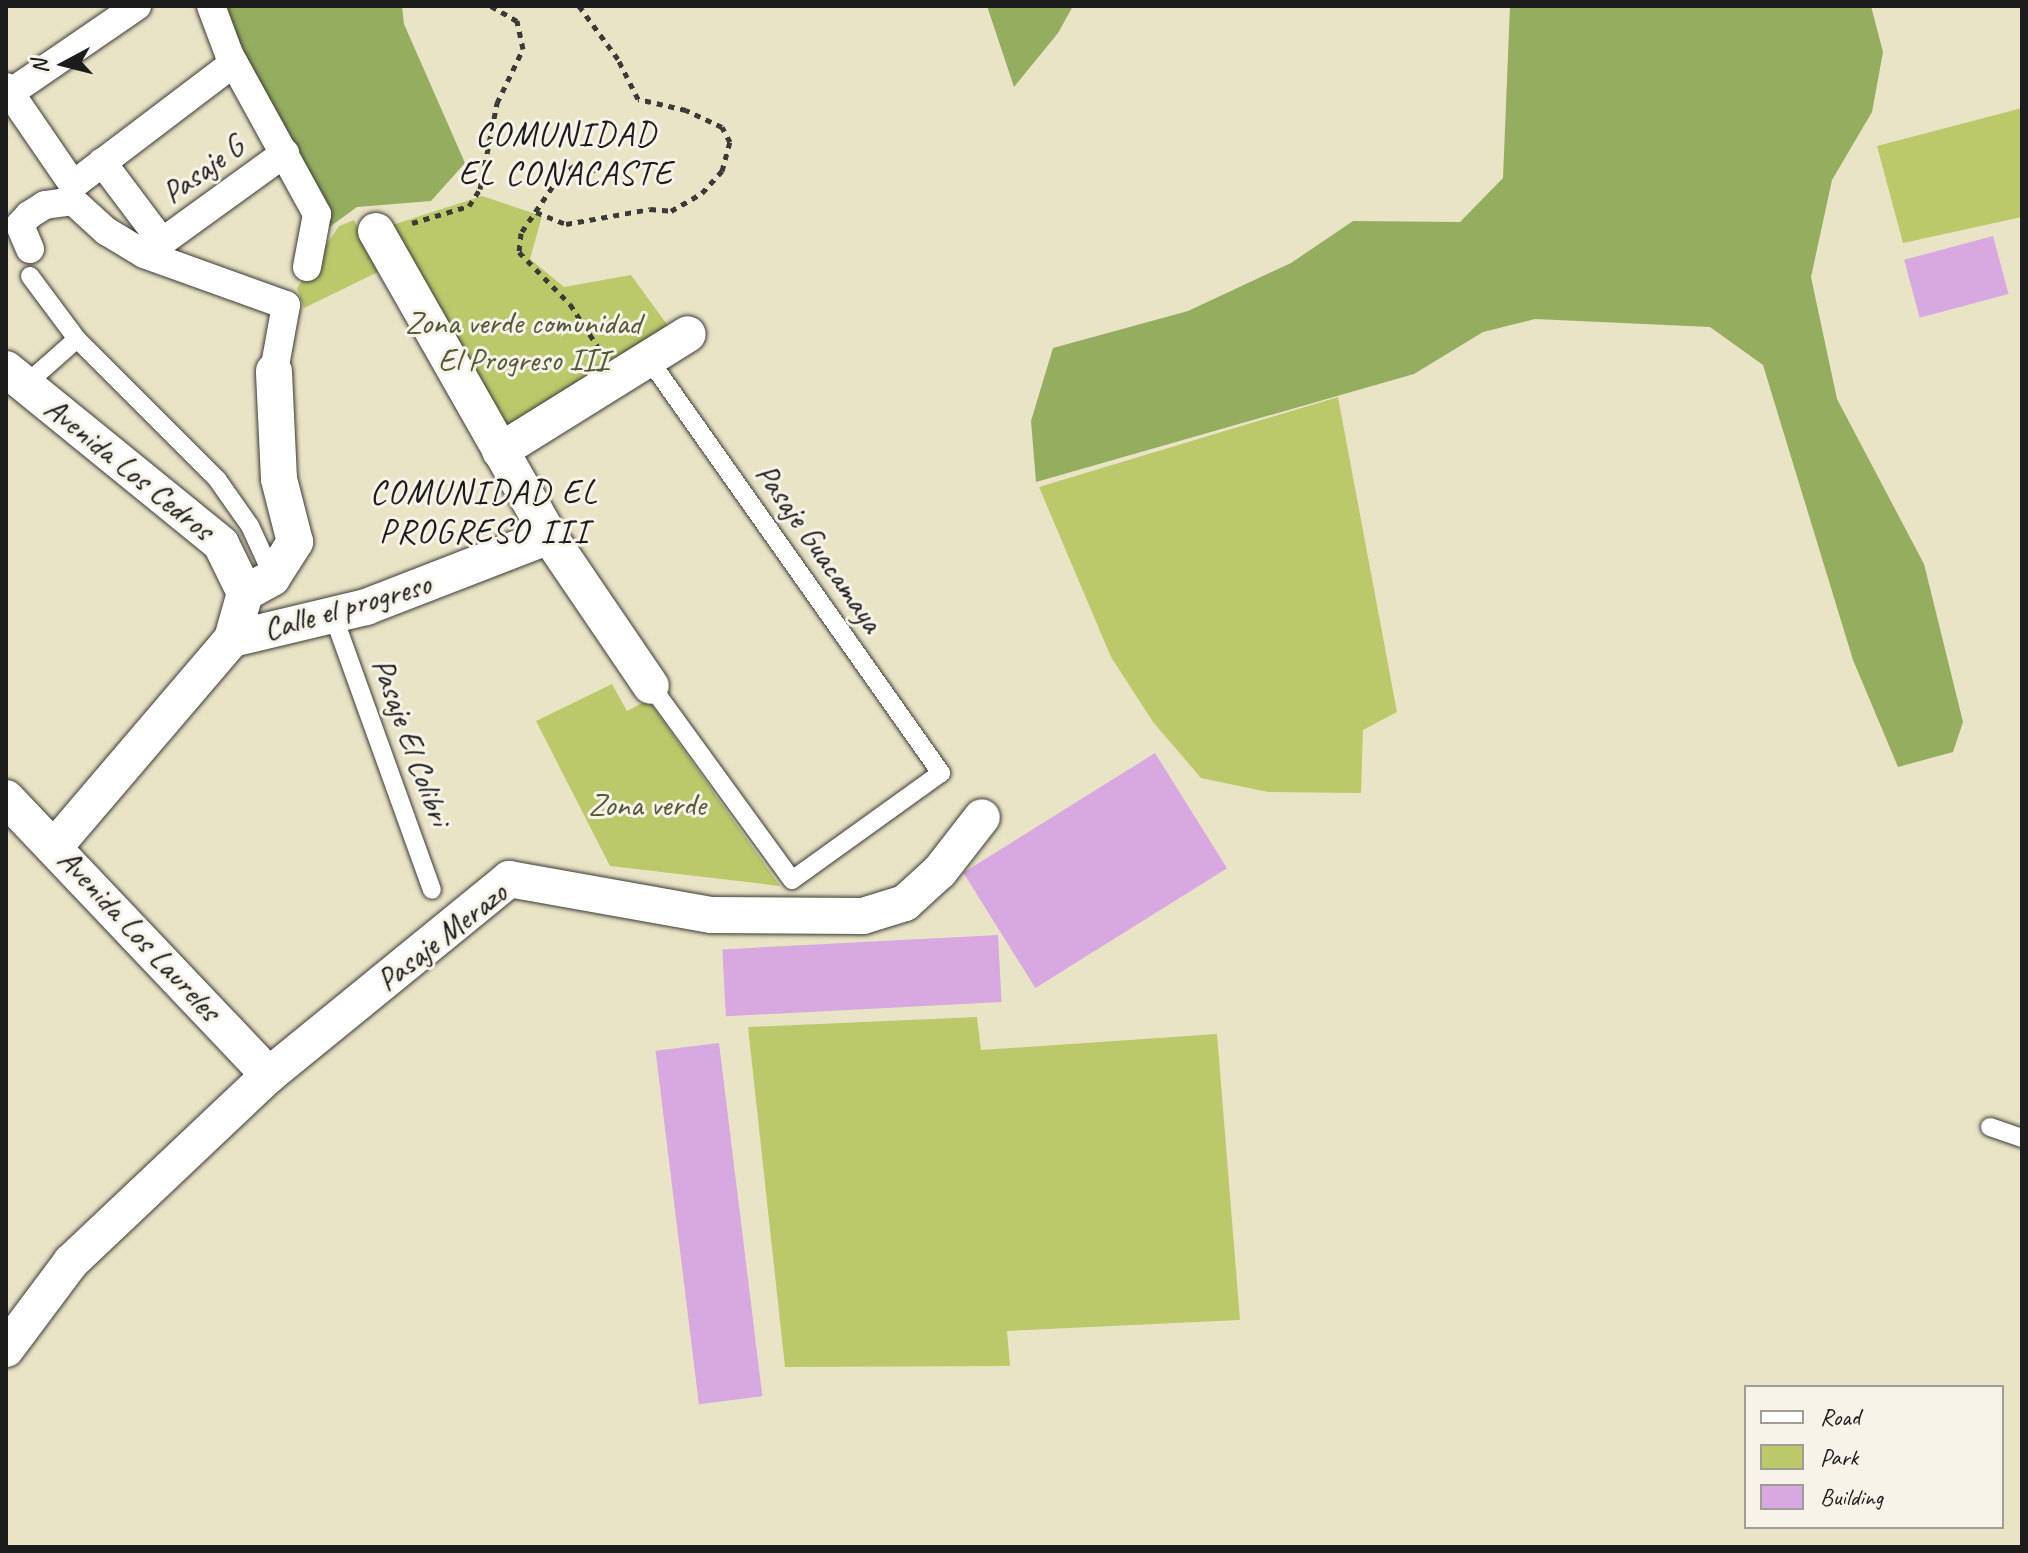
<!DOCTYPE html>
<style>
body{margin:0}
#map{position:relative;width:2028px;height:1553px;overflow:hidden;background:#eae4c6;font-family:Caveat,sans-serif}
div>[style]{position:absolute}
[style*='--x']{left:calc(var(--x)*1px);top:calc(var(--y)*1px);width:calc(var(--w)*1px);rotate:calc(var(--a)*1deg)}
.green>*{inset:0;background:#bbc96b}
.forest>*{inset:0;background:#94ad5f}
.building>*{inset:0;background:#d8a8e1;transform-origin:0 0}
.path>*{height:5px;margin-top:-2.5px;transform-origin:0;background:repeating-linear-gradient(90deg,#3b3a36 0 6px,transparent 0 12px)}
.roads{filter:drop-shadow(0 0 2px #3b3a36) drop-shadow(0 0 2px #3b3a36)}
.service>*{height:18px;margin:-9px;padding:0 9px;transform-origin:9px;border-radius:9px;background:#fff}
.pedestrian>*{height:28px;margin:-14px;padding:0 14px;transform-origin:14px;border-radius:14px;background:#fff}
.minor>*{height:36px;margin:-18px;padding:0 18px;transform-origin:18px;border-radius:18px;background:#fff}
span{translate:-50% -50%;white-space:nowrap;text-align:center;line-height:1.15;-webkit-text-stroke:6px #f7f3e8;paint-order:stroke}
.street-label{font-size:32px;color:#1c1c1c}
.park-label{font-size:32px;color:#545938}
.neighbourhood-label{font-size:34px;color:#1c1c1c;letter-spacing:2px}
.frame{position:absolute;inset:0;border:8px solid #1c1c1c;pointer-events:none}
.legend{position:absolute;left:1744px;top:1385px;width:260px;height:144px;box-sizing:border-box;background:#f7f3e8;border:2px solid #9f9d96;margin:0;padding:10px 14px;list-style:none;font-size:24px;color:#1c1c1c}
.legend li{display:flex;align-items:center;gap:16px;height:40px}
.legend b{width:40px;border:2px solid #9f9d96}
.north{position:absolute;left:24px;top:24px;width:80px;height:80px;-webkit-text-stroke:6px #f7f3e8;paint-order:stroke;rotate:263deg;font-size:22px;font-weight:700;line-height:32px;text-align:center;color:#1c1c1c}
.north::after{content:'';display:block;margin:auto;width:28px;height:36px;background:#1c1c1c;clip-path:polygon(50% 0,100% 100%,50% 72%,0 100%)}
</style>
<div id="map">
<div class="green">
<div style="clip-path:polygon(2022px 108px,2022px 217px,1903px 243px,1877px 146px)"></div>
<div style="clip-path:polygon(482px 196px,542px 216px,530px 259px,564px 287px,631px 275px,671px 330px,502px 428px,380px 229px)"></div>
<div style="clip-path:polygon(354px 220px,378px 272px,304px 308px,297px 288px,339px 226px)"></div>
<div style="clip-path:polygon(1338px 397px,1397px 712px,1363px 730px,1361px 793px,1268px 792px,1201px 778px,1153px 722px,1111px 657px,1039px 487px)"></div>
<div style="clip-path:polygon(612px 684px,627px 711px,648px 700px,780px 886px,610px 866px,536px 721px)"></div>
<div style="clip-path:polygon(977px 1017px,981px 1050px,1217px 1034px,1240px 1320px,1007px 1331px,1010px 1366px,785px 1367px,748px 1027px)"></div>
</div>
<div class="forest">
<div style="clip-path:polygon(227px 6px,402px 6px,404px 24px,465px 163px,431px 201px,357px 207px,324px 231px,317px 184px,243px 54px)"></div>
<div style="clip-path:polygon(987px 6px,1073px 6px,1058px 33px,1014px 87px)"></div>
<div style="clip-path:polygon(1510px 6px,1871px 6px,1883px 52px,1872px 112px,1832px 180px,1811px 277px,1837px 399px,1924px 564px,1963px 722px,1953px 752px,1898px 767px,1853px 660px,1763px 365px,1710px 327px,1535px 319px,1483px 332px,1414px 374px,1036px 482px,1031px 421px,1053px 348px,1188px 311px,1291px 263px,1353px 221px,1460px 222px,1503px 178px)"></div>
</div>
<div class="building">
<div style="left:1993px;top:236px;width:60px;height:92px;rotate:75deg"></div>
<div style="left:1155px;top:753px;width:136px;height:226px;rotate:58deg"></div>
<div style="left:998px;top:935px;width:67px;height:276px;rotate:87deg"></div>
<div style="left:719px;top:1043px;width:356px;height:64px;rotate:83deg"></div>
</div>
<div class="path">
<div style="--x:596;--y:170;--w:22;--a:-170"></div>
<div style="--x:574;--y:166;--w:19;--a:144"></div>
<div style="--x:559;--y:177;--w:68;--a:124.2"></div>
<div style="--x:521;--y:233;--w:19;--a:96"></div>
<div style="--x:519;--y:252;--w:73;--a:45.6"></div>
<div style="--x:570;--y:304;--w:55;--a:56.9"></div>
<div style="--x:536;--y:212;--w:32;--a:22"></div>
<div style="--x:566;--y:224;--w:85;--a:-10.1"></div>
<div style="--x:650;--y:209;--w:21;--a:5"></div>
<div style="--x:671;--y:211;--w:36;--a:-30"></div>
<div style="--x:702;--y:193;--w:30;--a:-48"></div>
<div style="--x:722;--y:171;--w:30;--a:-75"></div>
<div style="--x:730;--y:142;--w:17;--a:-118"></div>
<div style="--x:722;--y:127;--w:40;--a:-155"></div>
<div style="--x:686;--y:110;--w:49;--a:-167.1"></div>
<div style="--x:638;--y:99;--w:45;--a:-116.6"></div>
<div style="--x:618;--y:59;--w:66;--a:-126.3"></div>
<div style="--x:412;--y:223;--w:59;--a:-16.6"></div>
<div style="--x:469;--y:206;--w:20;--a:-57"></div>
<div style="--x:480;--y:189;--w:88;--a:-78.8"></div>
<div style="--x:497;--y:103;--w:60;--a:-64.3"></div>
<div style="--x:523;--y:49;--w:29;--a:-102"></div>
<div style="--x:517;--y:21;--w:30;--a:-150"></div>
</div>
<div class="roads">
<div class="service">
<div style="--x:30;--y:276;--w:79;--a:53.3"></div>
<div style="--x:77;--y:339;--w:198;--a:45"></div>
<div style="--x:217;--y:479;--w:57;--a:54.9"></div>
<div style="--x:250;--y:526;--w:55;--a:65.3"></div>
<div style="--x:648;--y:358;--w:508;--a:54.78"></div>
<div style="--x:941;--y:773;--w:183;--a:144.3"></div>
<div style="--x:792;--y:880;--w:240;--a:-126"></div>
<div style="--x:25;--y:385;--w:69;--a:-41.5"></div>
<div style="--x:333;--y:615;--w:292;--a:70.2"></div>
<div style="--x:1990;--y:1127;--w:34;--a:19"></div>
</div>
<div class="pedestrian">
<div style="--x:211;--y:6;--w:51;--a:69.4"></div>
<div style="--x:229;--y:54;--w:183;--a:61.2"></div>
<div style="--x:317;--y:214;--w:54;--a:100.7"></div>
<div style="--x:6;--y:87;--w:119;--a:55.6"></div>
<div style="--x:73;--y:185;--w:202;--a:-37.2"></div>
<div style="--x:10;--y:93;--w:154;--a:-34.4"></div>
<div style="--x:102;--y:162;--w:100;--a:53.1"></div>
<div style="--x:162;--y:242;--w:152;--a:-35.9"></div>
<div style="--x:30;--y:249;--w:26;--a:-113"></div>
<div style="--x:20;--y:225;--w:13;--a:-48"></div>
<div style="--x:29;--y:215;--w:19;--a:-32"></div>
<div style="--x:45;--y:205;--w:28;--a:-8"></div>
<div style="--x:73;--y:201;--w:45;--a:42.3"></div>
<div style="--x:106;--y:231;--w:44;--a:31.2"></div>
<div style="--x:144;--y:254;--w:151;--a:19.8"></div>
<div style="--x:286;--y:305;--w:67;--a:100.3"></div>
</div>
<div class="minor">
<div style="--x:376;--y:231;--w:351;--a:60.4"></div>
<div style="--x:549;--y:536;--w:181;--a:55.8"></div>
<div style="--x:6;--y:369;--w:277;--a:39.1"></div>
<div style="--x:221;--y:544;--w:55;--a:63.9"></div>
<div style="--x:245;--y:593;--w:48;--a:105.8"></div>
<div style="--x:232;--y:639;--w:272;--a:130.5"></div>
<div style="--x:500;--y:451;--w:221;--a:-31.9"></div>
<div style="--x:245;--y:593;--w:31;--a:-29"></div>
<div style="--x:272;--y:578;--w:43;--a:-57.4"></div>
<div style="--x:295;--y:542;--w:65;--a:-104.3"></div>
<div style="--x:279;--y:479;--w:108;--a:-92.7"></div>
<div style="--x:232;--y:639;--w:138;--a:-13.4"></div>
<div style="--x:366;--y:607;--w:196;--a:-21.2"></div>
<div style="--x:6;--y:798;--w:382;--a:46.5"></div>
<div style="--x:6;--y:1349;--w:109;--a:-53.2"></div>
<div style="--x:71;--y:1262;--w:272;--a:-43.4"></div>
<div style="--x:269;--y:1075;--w:310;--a:-39.2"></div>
<div style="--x:509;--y:879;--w:205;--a:10.1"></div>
<div style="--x:711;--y:915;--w:152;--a:0.4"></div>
<div style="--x:863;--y:916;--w:44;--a:-17.2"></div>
<div style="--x:905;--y:903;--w:47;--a:-42.4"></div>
<div style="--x:940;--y:871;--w:68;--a:-52.1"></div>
</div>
</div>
<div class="street-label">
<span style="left:203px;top:170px;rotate:-36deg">Pasaje G</span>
<span style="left:129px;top:469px;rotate:39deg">Avenida Los Cedros</span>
<span style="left:819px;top:548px;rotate:55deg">Pasaje Guacamaya</span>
<span style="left:347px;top:607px;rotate:-16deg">Calle el progreso</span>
<span style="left:411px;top:742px;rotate:70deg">Pasaje El Colibri</span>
<span style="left:139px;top:935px;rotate:47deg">Avenida Los Laureles</span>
<span style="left:442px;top:937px;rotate:-38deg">Pasaje Merazo</span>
</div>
<div class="park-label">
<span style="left:523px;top:342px">Zona verde comunidad<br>El Progreso III</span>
<span style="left:647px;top:805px">Zona verde</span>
</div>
<div class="neighbourhood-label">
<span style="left:566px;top:153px">COMUNIDAD<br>EL CONACASTE</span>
<span style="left:484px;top:511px">COMUNIDAD EL<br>PROGRESO III</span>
</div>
<div class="frame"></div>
<ul class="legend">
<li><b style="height:10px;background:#fff"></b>Road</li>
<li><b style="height:22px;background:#bbc96b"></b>Park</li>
<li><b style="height:22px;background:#d8a8e1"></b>Building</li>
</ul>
<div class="north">N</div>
</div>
